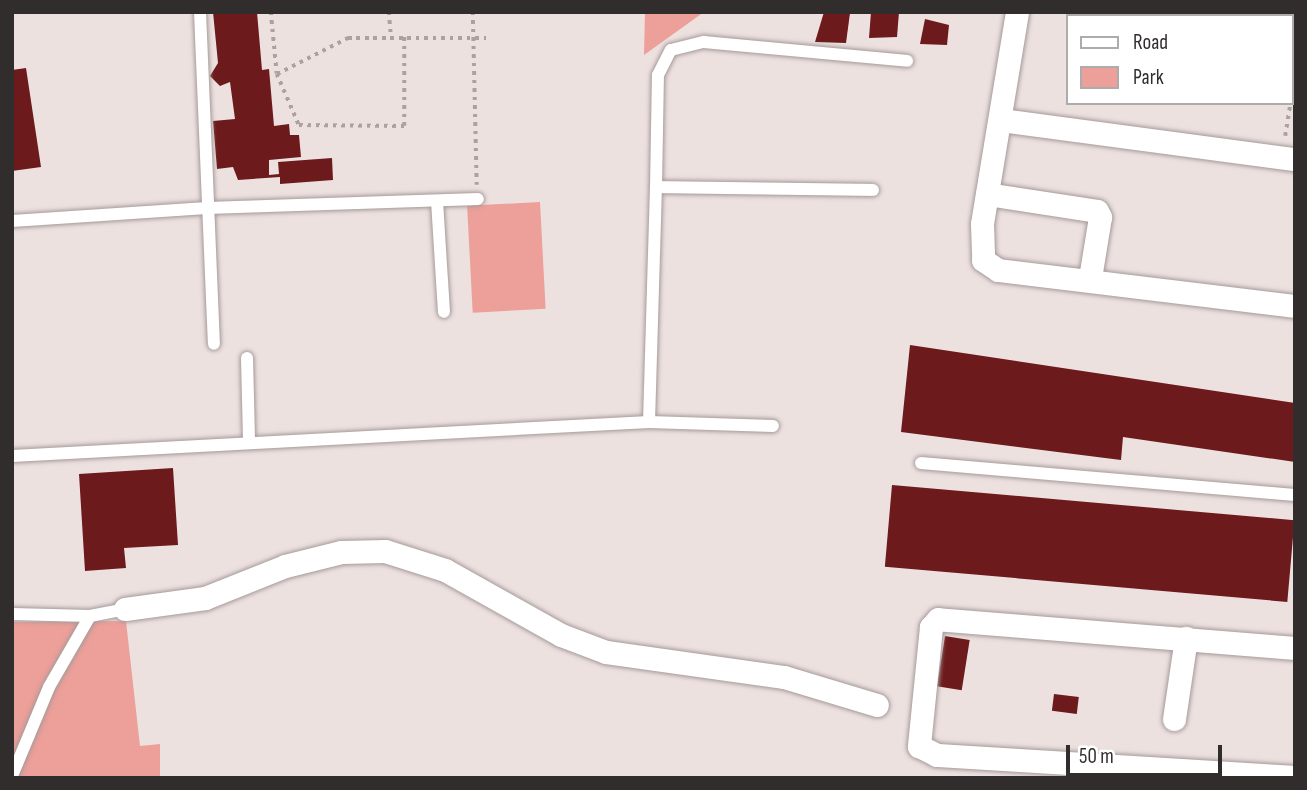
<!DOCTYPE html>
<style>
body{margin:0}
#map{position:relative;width:1307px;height:790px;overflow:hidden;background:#ede1e0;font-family:"Sofia Sans Condensed",sans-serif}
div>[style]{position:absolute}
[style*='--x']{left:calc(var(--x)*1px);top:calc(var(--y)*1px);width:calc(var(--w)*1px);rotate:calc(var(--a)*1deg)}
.green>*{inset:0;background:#ed9f99;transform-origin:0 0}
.building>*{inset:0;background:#6c1a1b;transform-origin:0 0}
.path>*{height:3.5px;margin-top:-1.75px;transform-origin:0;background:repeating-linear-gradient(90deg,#aaa1a0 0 3.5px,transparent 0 8.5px)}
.roads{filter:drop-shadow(0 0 2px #a59a99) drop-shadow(0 0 2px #a59a99)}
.service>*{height:12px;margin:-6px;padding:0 6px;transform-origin:6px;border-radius:6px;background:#fff}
.minor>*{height:23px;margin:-11.5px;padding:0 11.5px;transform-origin:11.5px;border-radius:11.5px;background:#fff}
span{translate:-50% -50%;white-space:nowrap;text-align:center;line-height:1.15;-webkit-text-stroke:7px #fff;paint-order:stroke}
.frame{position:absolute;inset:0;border:14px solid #312d2d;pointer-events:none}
.legend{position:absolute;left:1066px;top:14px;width:228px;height:91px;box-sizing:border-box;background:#fff;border:2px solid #adabab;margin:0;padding:9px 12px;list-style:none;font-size:21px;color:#312d2d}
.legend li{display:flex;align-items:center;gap:14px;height:35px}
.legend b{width:35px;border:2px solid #adabab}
.scale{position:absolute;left:1066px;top:745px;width:156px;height:32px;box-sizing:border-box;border:4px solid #312d2d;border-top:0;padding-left:9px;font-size:21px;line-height:24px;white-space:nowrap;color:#312d2d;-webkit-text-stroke:5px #fff;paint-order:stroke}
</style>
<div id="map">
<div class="green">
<div style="clip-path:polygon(645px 12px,704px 12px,644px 55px)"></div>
<div style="left:540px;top:202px;width:107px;height:73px;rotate:87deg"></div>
<div style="clip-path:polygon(126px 621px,140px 746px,160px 744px,160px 778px,12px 778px,12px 622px)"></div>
</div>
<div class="building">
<div style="clip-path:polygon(213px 12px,257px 12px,262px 70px,269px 69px,274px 126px,289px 124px,290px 135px,299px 135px,301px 157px,269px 160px,269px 175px,279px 174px,278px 162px,332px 158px,333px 180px,280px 184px,280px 177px,238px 180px,233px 167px,217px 169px,213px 121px,235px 119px,230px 82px,220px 86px,210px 76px,218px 63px)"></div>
<div style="clip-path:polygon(824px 12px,850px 13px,846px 43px,815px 42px)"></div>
<div style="clip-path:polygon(871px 12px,899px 12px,897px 37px,869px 38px)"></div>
<div style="clip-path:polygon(925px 19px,949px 25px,947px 45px,920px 44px)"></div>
<div style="clip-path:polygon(26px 68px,41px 167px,12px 171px,12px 70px)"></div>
<div style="clip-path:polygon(910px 345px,1295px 403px,1295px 462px,1123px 437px,1121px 460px,901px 432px)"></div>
<div style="clip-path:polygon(173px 468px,178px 545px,124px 548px,126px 568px,85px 571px,79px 474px)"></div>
<div style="left:892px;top:485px;width:404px;height:82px;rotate:5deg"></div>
<div style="left:945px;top:636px;width:25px;height:51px;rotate:9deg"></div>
<div style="left:1054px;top:694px;width:25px;height:17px;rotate:7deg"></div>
</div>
<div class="path">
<div style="--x:271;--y:12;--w:62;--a:84.5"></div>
<div style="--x:277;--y:74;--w:56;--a:66.7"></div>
<div style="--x:299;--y:125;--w:105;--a:0.5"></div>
<div style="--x:404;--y:126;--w:89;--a:-90"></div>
<div style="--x:389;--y:12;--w:25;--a:85"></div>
<div style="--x:473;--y:12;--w:173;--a:88.7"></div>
<div style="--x:277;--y:74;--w:80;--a:-26.9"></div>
<div style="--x:348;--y:38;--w:138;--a:0"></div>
<div style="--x:1291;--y:92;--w:27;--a:-82"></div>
<div style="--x:1285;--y:136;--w:33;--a:-81"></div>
</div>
<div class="roads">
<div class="service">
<div style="--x:200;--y:12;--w:332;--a:87.6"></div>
<div style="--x:656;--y:187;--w:112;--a:-89"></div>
<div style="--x:658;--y:75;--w:28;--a:-63"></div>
<div style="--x:671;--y:50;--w:34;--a:-14"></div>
<div style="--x:704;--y:42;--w:204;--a:5.3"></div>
<div style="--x:437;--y:201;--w:111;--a:86.4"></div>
<div style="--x:12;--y:221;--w:195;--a:-3.8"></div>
<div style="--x:207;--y:208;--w:271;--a:-1.9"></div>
<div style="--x:247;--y:358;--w:84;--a:88.6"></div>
<div style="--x:649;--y:422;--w:124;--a:1.8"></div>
<div style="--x:12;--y:456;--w:638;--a:-3.06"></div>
<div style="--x:649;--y:422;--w:235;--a:-88.3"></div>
<div style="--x:656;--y:187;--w:217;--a:0.8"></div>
<div style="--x:921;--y:463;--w:375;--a:4.9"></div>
<div style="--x:12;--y:614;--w:78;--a:1.5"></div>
<div style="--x:90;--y:616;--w:36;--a:-11"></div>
<div style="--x:12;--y:776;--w:96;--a:-67.4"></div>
<div style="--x:49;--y:687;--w:82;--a:-60"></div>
</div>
<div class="minor">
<div style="--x:1017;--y:12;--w:215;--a:99.4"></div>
<div style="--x:982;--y:224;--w:36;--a:88"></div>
<div style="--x:983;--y:260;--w:18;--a:34"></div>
<div style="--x:998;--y:270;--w:299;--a:6.9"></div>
<div style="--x:1001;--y:120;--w:297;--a:7.6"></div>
<div style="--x:987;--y:194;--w:111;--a:8.8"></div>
<div style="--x:1097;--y:211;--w:7;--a:63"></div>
<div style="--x:1100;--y:217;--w:62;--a:99.3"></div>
<div style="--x:125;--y:609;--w:81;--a:-7.8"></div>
<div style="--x:205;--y:598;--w:86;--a:-21.8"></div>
<div style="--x:285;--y:566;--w:58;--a:-14"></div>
<div style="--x:341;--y:552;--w:44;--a:-1.3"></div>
<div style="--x:385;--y:551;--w:63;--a:17.6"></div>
<div style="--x:445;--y:570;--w:133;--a:29.3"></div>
<div style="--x:561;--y:635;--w:48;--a:20.7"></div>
<div style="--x:606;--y:652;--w:180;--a:8"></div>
<div style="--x:784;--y:677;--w:97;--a:16.8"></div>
<div style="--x:1295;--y:648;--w:358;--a:-175.4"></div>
<div style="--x:938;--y:619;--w:11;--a:131"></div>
<div style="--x:931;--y:627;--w:120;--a:95.8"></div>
<div style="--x:919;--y:746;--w:20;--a:27"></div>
<div style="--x:937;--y:755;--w:359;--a:3.5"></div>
<div style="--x:1174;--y:719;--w:82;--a:-81.6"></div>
</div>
</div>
<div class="frame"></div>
<ul class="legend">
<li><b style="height:9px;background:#fff"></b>Road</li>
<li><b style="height:19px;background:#ed9f99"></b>Park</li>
</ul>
<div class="scale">50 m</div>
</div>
